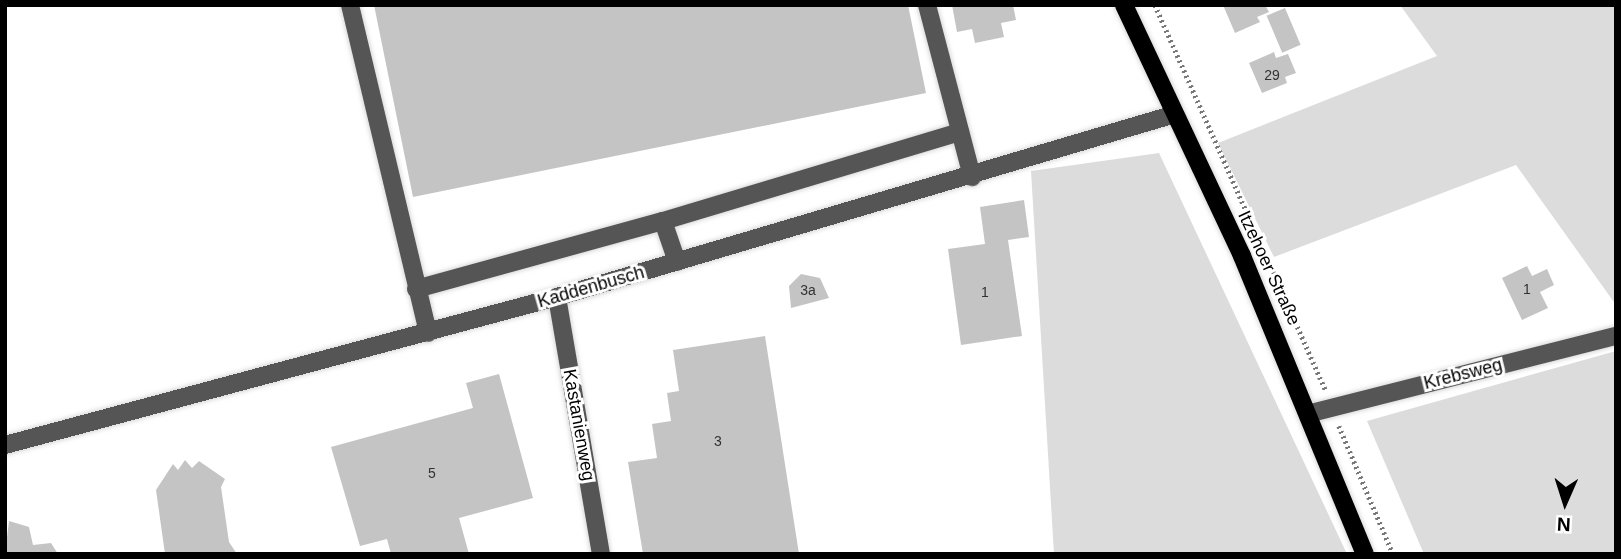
<!DOCTYPE html>
<meta charset="utf-8">
<style>
body{margin:0}
#map{position:relative;width:1621px;height:559px;overflow:hidden;background:#fff;font-family:Helvetica,sans-serif}
div>[style]{position:absolute}
[style*='--x']{left:calc(var(--x)*1px);top:calc(var(--y)*1px);width:calc(var(--w)*1px);rotate:calc(var(--a)*1deg)}
.green>*{inset:0;background:#dcdcdc}
.building>*{inset:0;background:#c4c4c4;transform-origin:0 0}
.path>*{height:4.5px;margin-top:-2.25px;transform-origin:0;background:repeating-linear-gradient(90deg,#777 0 2px,transparent 0 5.5px)}
.roads{filter:drop-shadow(0 0 2px #dbdbdb) drop-shadow(0 0 2px #dbdbdb)}
.minor>*{height:18px;margin:-9px;padding:0 9px;transform-origin:9px;border-radius:9px;background:#555}
.major>*{height:18px;margin:-9px;padding:0 9px;transform-origin:9px;border-radius:9px;background:#000}
span{translate:-50% -50%;white-space:nowrap;text-align:center;line-height:1.15;-webkit-text-stroke:6px #fff;paint-order:stroke}
.number-label{font-size:14px;color:#313131}
.number-label span{-webkit-text-stroke-width:0}
.street-label{font-size:18px;color:#000}
.frame{position:absolute;inset:0;border:7px solid #000;pointer-events:none}
.north{position:absolute;left:1530px;top:468px;width:70px;height:70px;-webkit-text-stroke:5px #fff;paint-order:stroke;rotate:183deg;font-size:19px;font-weight:700;line-height:28px;text-align:center;color:#000}
.north::after{content:'';display:block;margin:auto;width:24px;height:32px;background:#000;clip-path:polygon(50% 0,100% 100%,50% 72%,0 100%)}
</style>
<div id="map">
<div class="green">
<div style="clip-path:polygon(1400px 5px,1616px 5px,1616px 305px,1516px 165px,1274px 257px,1218px 143px,1437px 56px)"></div>
<div style="clip-path:polygon(1159px 153px,1347px 554px,1054px 554px,1031px 171px)"></div>
<div style="clip-path:polygon(1616px 351px,1616px 554px,1424px 554px,1367px 421px)"></div>
</div>
<div class="building">
<div style="clip-path:polygon(374px 5px,908px 5px,926px 93px,413px 197px)"></div>
<div style="clip-path:polygon(952px 5px,1013px 5px,1016px 20px,1001px 23px,1004px 37px,975px 43px,972px 29px,957px 32px)"></div>
<div style="clip-path:polygon(1223px 5px,1265px 5px,1269px 12px,1257px 17px,1260px 22px,1235px 33px)"></div>
<div style="left:1285px;top:8px;width:40px;height:20px;rotate:67deg"></div>
<div style="clip-path:polygon(1274px 52px,1276px 58px,1288px 54px,1296px 73px,1285px 77px,1287px 83px,1262px 93px,1249px 63px)"></div>
<div style="clip-path:polygon(1024px 200px,1029px 237px,1008px 240px,1022px 336px,961px 345px,948px 249px,985px 244px,980px 207px)"></div>
<div style="clip-path:polygon(1527px 266px,1532px 276px,1547px 269px,1554px 285px,1540px 292px,1548px 308px,1522px 320px,1502px 278px)"></div>
<div style="clip-path:polygon(801px 274px,820px 278px,829px 298px,791px 308px,789px 286px)"></div>
<div style="clip-path:polygon(765px 336px,799px 554px,643px 554px,628px 462px,657px 458px,652px 424px,671px 421px,667px 393px,679px 391px,673px 350px)"></div>
<div style="clip-path:polygon(499px 374px,533px 498px,459px 518px,469px 554px,391px 554px,387px 539px,360px 546px,331px 447px,473px 408px,466px 383px)"></div>
<div style="clip-path:polygon(185px 460px,192px 468px,199px 461px,225px 479px,221px 487px,229px 542px,237px 554px,165px 554px,156px 490px,173px 464px,178px 470px)"></div>
<div style="clip-path:polygon(9px 521px,29px 527px,33px 545px,51px 543px,58px 554px,5px 554px)"></div>
</div>
<div class="path">
<div style="--x:1155;--y:5;--w:422;--a:66.1"></div>
<div style="--x:1339;--y:426;--w:139;--a:67.1"></div>
</div>
<div class="roads">
<div class="minor">
<div style="--x:350;--y:5;--w:337;--a:76.6"></div>
<div style="--x:927;--y:5;--w:178;--a:75.3"></div>
<div style="--x:663;--y:221;--w:310;--a:-16.7"></div>
<div style="--x:416;--y:289;--w:256;--a:-15.4"></div>
<div style="--x:663;--y:221;--w:43;--a:71.1"></div>
<div style="--x:557;--y:297;--w:261;--a:80.3"></div>
<div style="--x:1311;--y:413;--w:315;--a:-14.2"></div>
<div style="--x:5;--y:445;--w:571;--a:-15.01"></div>
<div style="--x:557;--y:297;--w:641;--a:-16.49"></div>
</div>
<div class="major">
<div style="--x:1124;--y:5;--w:277;--a:64.8"></div>
<div style="--x:1242;--y:256;--w:322;--a:67.6"></div>
</div>
</div>
<div class="number-label">
<span style="left:1272px;top:75px">29</span>
<span style="left:1527px;top:289px">1</span>
<span style="left:808px;top:290px">3a</span>
<span style="left:985px;top:292px">1</span>
<span style="left:718px;top:441px">3</span>
<span style="left:432px;top:473px">5</span>
</div>
<div class="street-label">
<span style="left:1269px;top:268px;rotate:65deg">Itzehoer Straße</span>
<span style="left:591px;top:287px;rotate:-16deg">Kaddenbusch</span>
<span style="left:1463px;top:374px;rotate:-14deg">Krebsweg</span>
<span style="left:579px;top:425px;rotate:80deg">Kastanienweg</span>
</div>
<div class="frame"></div>
<div class="north">N</div>
</div>
